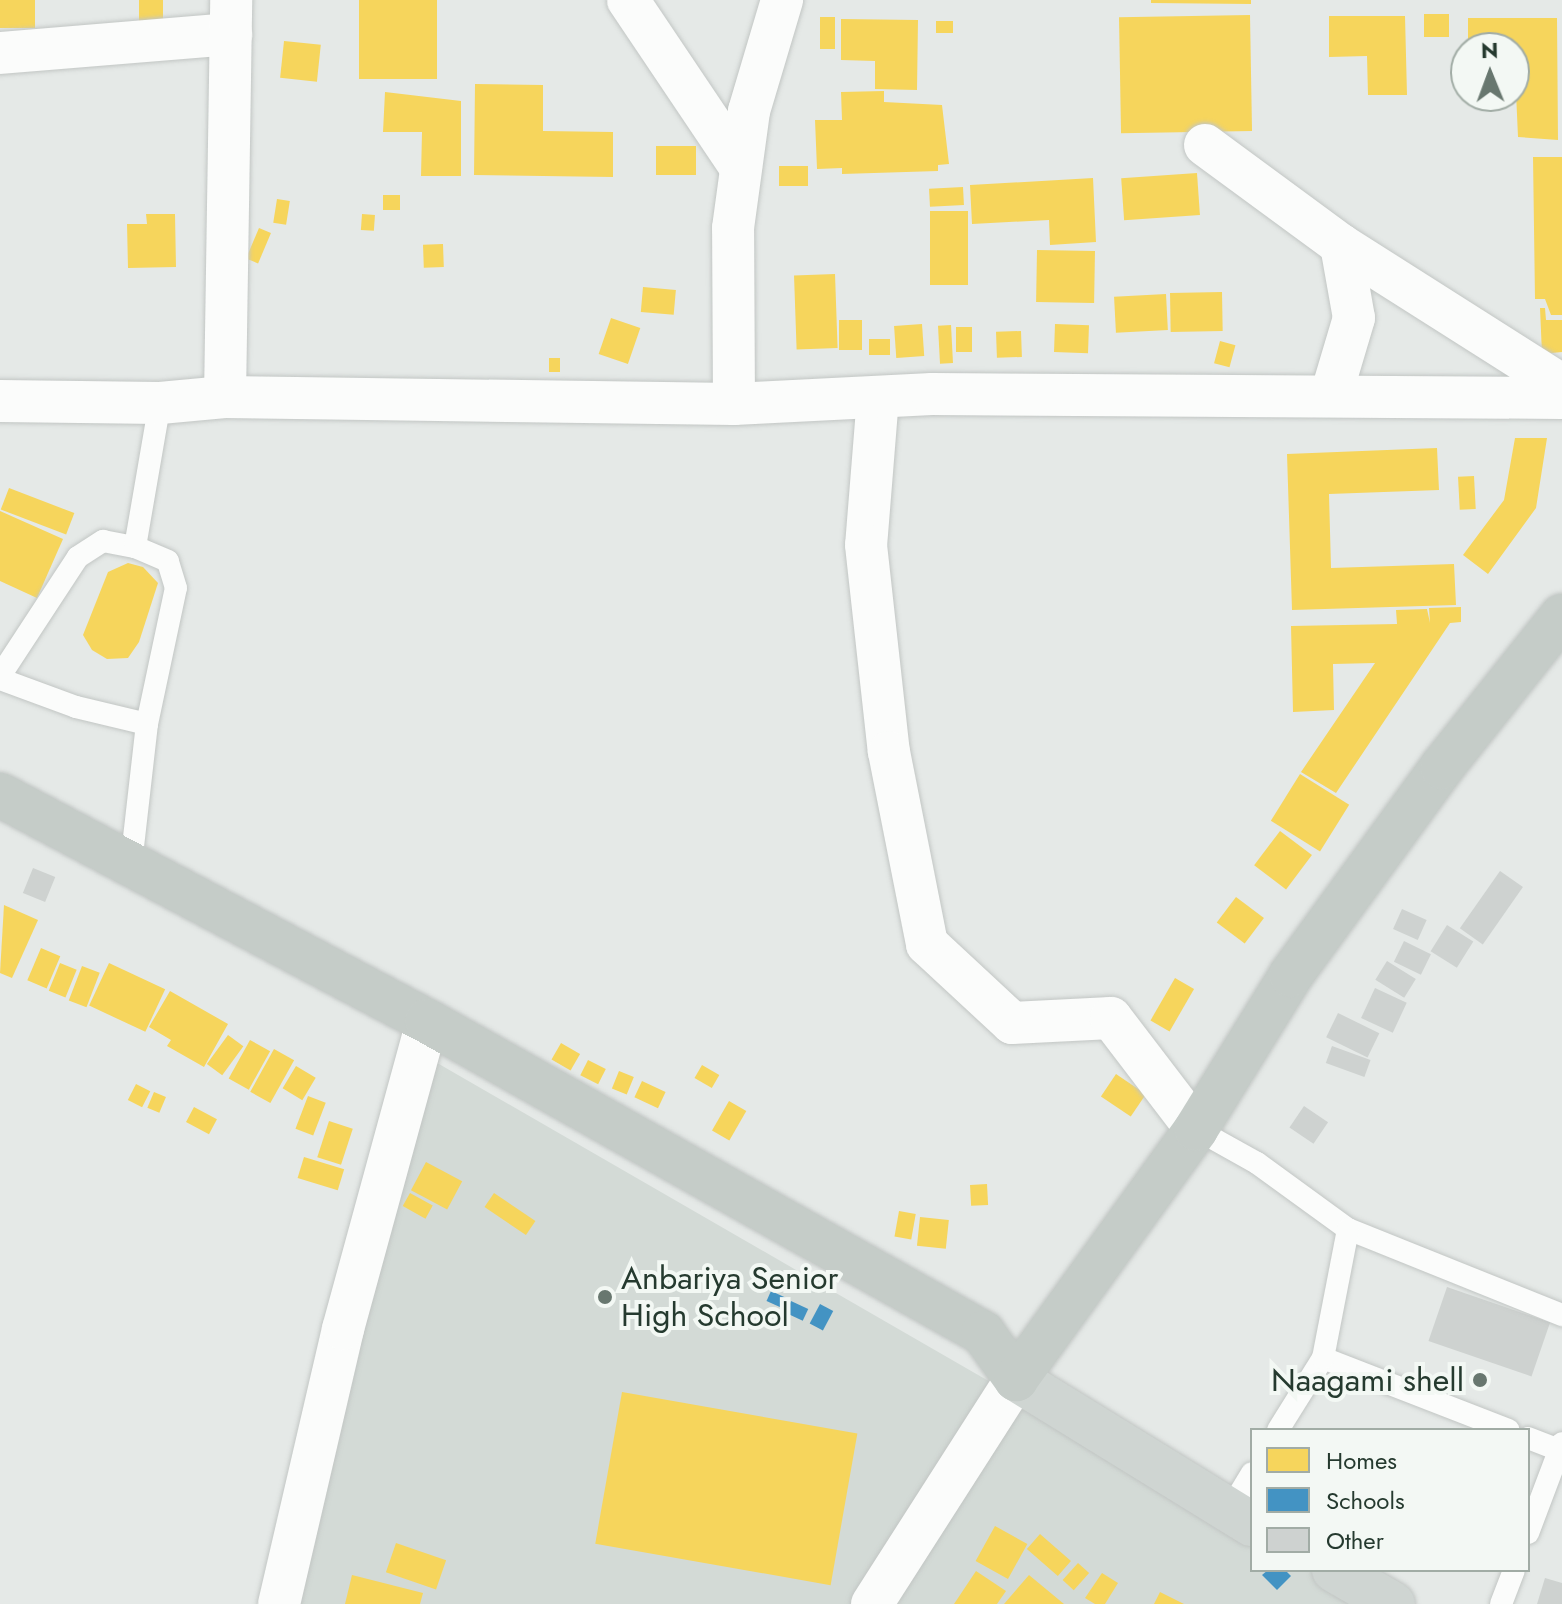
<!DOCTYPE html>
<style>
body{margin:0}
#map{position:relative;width:1562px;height:1604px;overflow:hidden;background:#e5e9e7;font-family:Jost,sans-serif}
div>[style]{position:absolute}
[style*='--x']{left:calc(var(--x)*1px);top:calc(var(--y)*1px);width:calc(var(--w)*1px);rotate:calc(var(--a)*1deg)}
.built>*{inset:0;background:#d3dad6}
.homes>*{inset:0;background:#f6d55c;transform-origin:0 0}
.schools>*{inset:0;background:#4393c3;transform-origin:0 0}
.building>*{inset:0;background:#ced2d0;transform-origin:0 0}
.roads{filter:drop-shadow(0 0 2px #c2c6c4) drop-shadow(0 0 2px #c2c6c4)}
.service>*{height:22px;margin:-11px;padding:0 11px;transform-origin:11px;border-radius:11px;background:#fbfcfb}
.minor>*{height:42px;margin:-21px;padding:0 21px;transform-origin:21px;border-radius:21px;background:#fbfcfb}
.primary>*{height:44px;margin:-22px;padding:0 22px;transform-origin:22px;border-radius:22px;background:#cfd5d2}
.trunk>*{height:44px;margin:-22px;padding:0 22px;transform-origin:22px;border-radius:22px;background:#c5ccc8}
.dots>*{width:22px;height:22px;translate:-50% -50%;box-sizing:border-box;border:4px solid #f3f8f4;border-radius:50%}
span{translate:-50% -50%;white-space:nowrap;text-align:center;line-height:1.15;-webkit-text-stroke:8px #f3f8f4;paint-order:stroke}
.poi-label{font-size:32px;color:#253a2f}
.left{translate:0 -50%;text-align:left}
.right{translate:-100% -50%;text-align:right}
.legend{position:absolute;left:1250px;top:1428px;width:280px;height:144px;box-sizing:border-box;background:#f3f8f4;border:2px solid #a1aca5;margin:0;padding:10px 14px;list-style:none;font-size:24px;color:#253a2f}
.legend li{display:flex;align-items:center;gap:16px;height:40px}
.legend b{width:40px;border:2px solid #a1aca5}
.north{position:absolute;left:1450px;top:32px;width:80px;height:80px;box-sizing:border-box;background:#f3f8f4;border:2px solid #a1aca5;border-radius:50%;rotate:359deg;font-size:22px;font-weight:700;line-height:32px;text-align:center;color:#253a2f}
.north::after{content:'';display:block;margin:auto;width:28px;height:36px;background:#68776f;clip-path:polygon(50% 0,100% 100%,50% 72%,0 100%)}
</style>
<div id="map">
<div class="built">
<div style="clip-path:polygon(432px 1060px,1252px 1533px,1252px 1570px,1316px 1570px,1374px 1604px,283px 1604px)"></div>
</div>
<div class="homes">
<div style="left:0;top:0;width:35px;height:28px"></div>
<div style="left:139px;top:0;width:24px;height:22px"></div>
<div style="left:359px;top:0;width:78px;height:79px"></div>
<div style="clip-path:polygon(1151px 0,1251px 0,1251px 4px,1151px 3px)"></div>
<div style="left:1449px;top:14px;width:23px;height:25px;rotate:90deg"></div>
<div style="left:1250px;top:15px;width:116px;height:131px;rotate:89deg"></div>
<div style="clip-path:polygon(1329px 16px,1405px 16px,1407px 95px,1368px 95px,1367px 56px,1329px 57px)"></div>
<div style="left:820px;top:17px;width:15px;height:32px"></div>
<div style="clip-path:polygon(1468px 18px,1557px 18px,1558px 140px,1518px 137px,1514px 48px,1468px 48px)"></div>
<div style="clip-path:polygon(841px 19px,918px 20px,917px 90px,875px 89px,875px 61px,841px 60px)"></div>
<div style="left:936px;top:21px;width:17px;height:12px"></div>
<div style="left:284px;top:41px;width:37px;height:37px;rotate:6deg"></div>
<div style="clip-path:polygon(475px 84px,543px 85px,543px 131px,613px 132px,613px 177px,474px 175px)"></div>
<div style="clip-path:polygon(884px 91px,884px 102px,942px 105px,949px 164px,938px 165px,938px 171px,842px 174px,842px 168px,817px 169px,815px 120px,842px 120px,841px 92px)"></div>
<div style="clip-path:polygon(385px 92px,461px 101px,461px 176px,421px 176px,422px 132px,383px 132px)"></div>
<div style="left:696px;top:146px;width:29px;height:40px;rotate:90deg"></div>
<div style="clip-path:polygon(1533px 157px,1562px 157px,1562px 315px,1551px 315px,1545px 299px,1535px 299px)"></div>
<div style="left:808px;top:166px;width:20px;height:29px;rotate:90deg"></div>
<div style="left:1197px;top:173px;width:42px;height:76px;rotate:86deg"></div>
<div style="clip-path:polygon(1093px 178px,1096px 242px,1050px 245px,1049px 220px,972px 224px,970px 185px)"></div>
<div style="left:963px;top:187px;width:18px;height:34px;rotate:87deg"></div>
<div style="left:383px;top:195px;width:17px;height:15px"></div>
<div style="left:277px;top:199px;width:13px;height:24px;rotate:9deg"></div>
<div style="left:930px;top:211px;width:38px;height:74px"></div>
<div style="clip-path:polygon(146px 214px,175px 214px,176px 267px,128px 268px,127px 224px,147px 224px)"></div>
<div style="left:362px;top:214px;width:13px;height:16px;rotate:4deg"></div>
<div style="left:259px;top:228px;width:13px;height:33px;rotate:23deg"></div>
<div style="left:443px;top:244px;width:23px;height:20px;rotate:88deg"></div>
<div style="left:1037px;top:250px;width:58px;height:52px;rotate:1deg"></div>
<div style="left:835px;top:274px;width:74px;height:41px;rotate:88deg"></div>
<div style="left:643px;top:287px;width:33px;height:25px;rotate:5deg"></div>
<div style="left:1222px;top:292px;width:39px;height:52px;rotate:89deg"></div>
<div style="left:1166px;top:294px;width:36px;height:52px;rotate:87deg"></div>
<div style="clip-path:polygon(1540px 308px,1545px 308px,1546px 320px,1562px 320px,1562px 352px,1542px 354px)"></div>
<div style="left:611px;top:318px;width:31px;height:38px;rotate:19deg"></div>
<div style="left:839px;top:320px;width:23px;height:30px"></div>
<div style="left:922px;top:324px;width:32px;height:28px;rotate:86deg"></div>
<div style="left:1055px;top:324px;width:34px;height:28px;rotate:2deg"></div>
<div style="left:951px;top:325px;width:38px;height:13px;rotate:87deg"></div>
<div style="left:956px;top:327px;width:16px;height:25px"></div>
<div style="left:1021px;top:331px;width:26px;height:25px;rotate:88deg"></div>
<div style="left:890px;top:339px;width:16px;height:21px;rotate:90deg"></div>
<div style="left:1220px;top:341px;width:16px;height:23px;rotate:15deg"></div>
<div style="left:549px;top:358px;width:11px;height:14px"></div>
<div style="clip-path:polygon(1515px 438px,1547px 438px,1536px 508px,1488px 574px,1463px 555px,1504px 500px)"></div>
<div style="clip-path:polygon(1437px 448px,1439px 490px,1329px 494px,1331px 568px,1454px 564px,1456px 605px,1292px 610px,1287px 454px)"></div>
<div style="left:1474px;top:476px;width:33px;height:16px;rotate:87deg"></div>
<div style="left:9px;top:488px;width:70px;height:23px;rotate:21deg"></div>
<div style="clip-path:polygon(0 511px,63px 539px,37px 598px,0 581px)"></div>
<div style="clip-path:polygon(128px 563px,143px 567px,158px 583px,139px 642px,128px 658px,107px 659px,92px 650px,83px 635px,108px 572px)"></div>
<div style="clip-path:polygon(1461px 607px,1461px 622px,1450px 623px,1336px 793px,1301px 772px,1375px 663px,1333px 664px,1334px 710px,1293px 712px,1291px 626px,1397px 624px,1396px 610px,1427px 609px,1430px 623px,1429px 608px)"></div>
<div style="left:1300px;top:774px;width:58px;height:55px;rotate:32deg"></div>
<div style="left:1280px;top:831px;width:40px;height:43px;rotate:37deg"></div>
<div style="left:1236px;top:897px;width:35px;height:32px;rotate:37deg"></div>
<div style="clip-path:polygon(4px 905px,38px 920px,12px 978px,0 973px)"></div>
<div style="left:41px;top:948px;width:21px;height:35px;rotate:23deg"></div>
<div style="left:60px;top:963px;width:18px;height:30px;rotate:22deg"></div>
<div style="left:109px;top:963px;width:62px;height:47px;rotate:25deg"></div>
<div style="left:82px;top:966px;width:19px;height:37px;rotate:21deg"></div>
<div style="left:1175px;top:978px;width:22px;height:49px;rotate:30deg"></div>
<div style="clip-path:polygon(170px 991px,228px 1024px,204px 1067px,167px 1046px,171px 1040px,149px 1027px)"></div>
<div style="left:228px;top:1035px;width:19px;height:36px;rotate:36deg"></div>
<div style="left:250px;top:1040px;width:23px;height:44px;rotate:29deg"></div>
<div style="left:561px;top:1043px;width:22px;height:19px;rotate:30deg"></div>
<div style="left:274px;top:1049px;width:23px;height:49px;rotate:29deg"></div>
<div style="left:588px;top:1060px;width:20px;height:17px;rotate:27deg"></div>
<div style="left:702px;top:1065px;width:20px;height:15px;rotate:30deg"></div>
<div style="left:296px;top:1066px;width:23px;height:26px;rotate:31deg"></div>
<div style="left:619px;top:1071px;width:16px;height:19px;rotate:22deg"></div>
<div style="left:1116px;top:1074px;width:36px;height:27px;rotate:34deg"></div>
<div style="left:642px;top:1081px;width:26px;height:18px;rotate:25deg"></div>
<div style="left:136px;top:1084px;width:16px;height:18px;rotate:27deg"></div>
<div style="left:154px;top:1092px;width:13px;height:17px;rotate:23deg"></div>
<div style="left:308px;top:1096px;width:19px;height:35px;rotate:21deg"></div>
<div style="left:729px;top:1101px;width:20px;height:34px;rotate:30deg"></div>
<div style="left:194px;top:1107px;width:26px;height:17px;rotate:28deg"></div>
<div style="left:329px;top:1121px;width:25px;height:38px;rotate:18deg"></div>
<div style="left:304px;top:1157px;width:42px;height:22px;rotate:17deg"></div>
<div style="left:426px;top:1162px;width:41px;height:32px;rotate:28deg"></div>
<div style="left:987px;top:1184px;width:21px;height:17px;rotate:87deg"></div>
<div style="left:410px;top:1193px;width:26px;height:15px;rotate:29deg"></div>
<div style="left:494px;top:1193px;width:50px;height:17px;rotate:34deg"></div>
<div style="left:899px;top:1211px;width:17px;height:26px;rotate:10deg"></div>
<div style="left:920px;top:1217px;width:29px;height:29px;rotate:6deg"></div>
<div style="left:622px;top:1392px;width:239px;height:154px;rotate:10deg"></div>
<div style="left:995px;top:1526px;width:37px;height:40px;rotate:29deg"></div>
<div style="left:1040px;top:1534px;width:41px;height:20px;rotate:41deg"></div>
<div style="left:396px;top:1543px;width:53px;height:31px;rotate:19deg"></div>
<div style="left:1078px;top:1563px;width:15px;height:23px;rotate:42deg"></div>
<div style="clip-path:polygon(976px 1571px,1006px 1591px,997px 1604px,954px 1604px)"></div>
<div style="clip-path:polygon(1102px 1573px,1118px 1583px,1105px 1604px,1095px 1604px,1085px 1598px)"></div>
<div style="clip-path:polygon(352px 1575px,423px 1593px,420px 1604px,345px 1604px)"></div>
<div style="clip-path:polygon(1029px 1575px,1064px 1604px,1004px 1604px)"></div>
<div style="clip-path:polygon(1160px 1592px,1184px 1604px,1154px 1604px)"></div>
</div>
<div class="schools">
<div style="left:771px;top:1291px;width:17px;height:11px;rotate:24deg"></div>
<div style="left:791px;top:1301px;width:19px;height:13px;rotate:25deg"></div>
<div style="left:820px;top:1304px;width:15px;height:22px;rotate:28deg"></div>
<div style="clip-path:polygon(1268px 1570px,1285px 1570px,1291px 1576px,1277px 1590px,1262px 1575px)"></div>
</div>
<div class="building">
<div style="left:33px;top:868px;width:24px;height:27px;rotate:22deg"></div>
<div style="left:1500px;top:871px;width:28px;height:70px;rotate:35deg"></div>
<div style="left:1402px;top:909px;width:27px;height:22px;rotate:24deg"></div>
<div style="left:1447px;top:925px;width:31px;height:31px;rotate:32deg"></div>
<div style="left:1404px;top:941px;width:30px;height:23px;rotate:26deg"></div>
<div style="left:1387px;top:961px;width:34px;height:22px;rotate:32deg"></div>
<div style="left:1375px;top:988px;width:35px;height:33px;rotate:25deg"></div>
<div style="left:1338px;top:1013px;width:46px;height:27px;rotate:26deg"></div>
<div style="left:1332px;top:1046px;width:41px;height:18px;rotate:20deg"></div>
<div style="left:1304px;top:1106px;width:29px;height:26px;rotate:34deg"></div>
<div style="left:1447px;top:1287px;width:109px;height:57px;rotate:19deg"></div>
<div style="clip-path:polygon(1545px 1578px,1562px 1583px,1562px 1604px,1537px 1604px)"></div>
</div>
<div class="roads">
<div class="service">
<div style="--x:0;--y:676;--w:142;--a:-56.8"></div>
<div style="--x:78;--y:557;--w:30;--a:-33"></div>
<div style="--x:103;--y:541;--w:33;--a:11"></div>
<div style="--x:0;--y:679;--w:81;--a:20.2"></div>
<div style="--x:76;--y:707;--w:73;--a:13.5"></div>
<div style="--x:131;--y:864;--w:141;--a:-83.5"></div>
<div style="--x:147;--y:724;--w:139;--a:-78"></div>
<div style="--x:176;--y:588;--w:28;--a:-107"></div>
<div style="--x:168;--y:561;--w:36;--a:-157"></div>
<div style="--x:135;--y:547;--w:146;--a:-80.2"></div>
<div style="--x:1196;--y:1129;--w:70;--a:29.1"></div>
<div style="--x:1257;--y:1163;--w:112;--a:36"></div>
<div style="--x:1348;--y:1229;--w:231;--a:21.9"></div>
<div style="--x:1323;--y:1358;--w:199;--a:21.2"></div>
<div style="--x:1278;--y:1430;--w:85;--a:-58"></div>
<div style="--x:1323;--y:1358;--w:131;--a:-79"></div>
<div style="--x:1528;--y:1438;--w:34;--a:21"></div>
<div style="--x:1229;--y:1511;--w:44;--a:-58.8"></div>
<div style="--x:1528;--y:1533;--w:96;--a:-69.3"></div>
<div style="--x:1501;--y:1604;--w:36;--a:-69"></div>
</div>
<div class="minor">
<div style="--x:628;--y:0;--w:202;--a:56.1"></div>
<div style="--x:0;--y:53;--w:232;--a:-4.7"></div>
<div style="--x:1205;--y:145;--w:169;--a:36.3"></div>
<div style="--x:1341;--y:245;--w:74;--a:79.9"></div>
<div style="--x:1354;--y:318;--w:80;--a:106.6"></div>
<div style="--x:1341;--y:245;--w:262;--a:32.4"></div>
<div style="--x:225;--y:397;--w:397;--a:-89.1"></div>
<div style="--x:878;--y:397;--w:148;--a:94.6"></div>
<div style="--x:866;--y:545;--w:208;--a:83.7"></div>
<div style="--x:889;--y:752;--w:196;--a:78.8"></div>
<div style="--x:927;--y:944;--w:116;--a:42.9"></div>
<div style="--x:1012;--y:1023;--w:99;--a:-2.9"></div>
<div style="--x:1111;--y:1018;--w:140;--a:52.6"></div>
<div style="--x:0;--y:401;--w:160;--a:0.7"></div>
<div style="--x:160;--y:403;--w:65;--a:-5.3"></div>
<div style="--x:225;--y:397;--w:509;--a:0.79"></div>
<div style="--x:734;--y:404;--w:198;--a:-2.9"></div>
<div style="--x:932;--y:394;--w:630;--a:0.36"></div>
<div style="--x:734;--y:404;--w:176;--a:-90.3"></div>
<div style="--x:733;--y:228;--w:118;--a:-82.2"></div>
<div style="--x:749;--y:111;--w:116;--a:-73.4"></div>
<div style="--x:279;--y:1604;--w:282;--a:-76.9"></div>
<div style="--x:343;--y:1329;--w:319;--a:-74.7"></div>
<div style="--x:872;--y:1604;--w:267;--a:-57.4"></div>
</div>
<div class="primary">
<div style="--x:1016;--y:1379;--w:277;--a:31.6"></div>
<div style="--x:1334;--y:1570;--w:68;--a:30"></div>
</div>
<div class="trunk">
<div style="--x:0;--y:795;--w:483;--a:27.9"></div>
<div style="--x:427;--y:1021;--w:638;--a:29.3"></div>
<div style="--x:983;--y:1333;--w:57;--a:54.3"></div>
<div style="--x:1016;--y:1379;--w:308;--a:-54.2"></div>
<div style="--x:1196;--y:1129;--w:181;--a:-58.3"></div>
<div style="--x:1291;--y:975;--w:257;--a:-54"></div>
<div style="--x:1442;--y:767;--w:193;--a:-51.5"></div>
</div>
</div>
<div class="dots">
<div style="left:605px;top:1297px;background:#68776f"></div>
<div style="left:1480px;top:1380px;background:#68776f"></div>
</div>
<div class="poi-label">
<span class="left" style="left:621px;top:1297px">Anbariya Senior<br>High School</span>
<span class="right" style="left:1464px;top:1380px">Naagami shell</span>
</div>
<ul class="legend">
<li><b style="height:22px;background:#f6d55c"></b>Homes</li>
<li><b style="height:22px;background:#4393c3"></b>Schools</li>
<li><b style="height:22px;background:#ced2d0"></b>Other</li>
</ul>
<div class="north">N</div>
</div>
